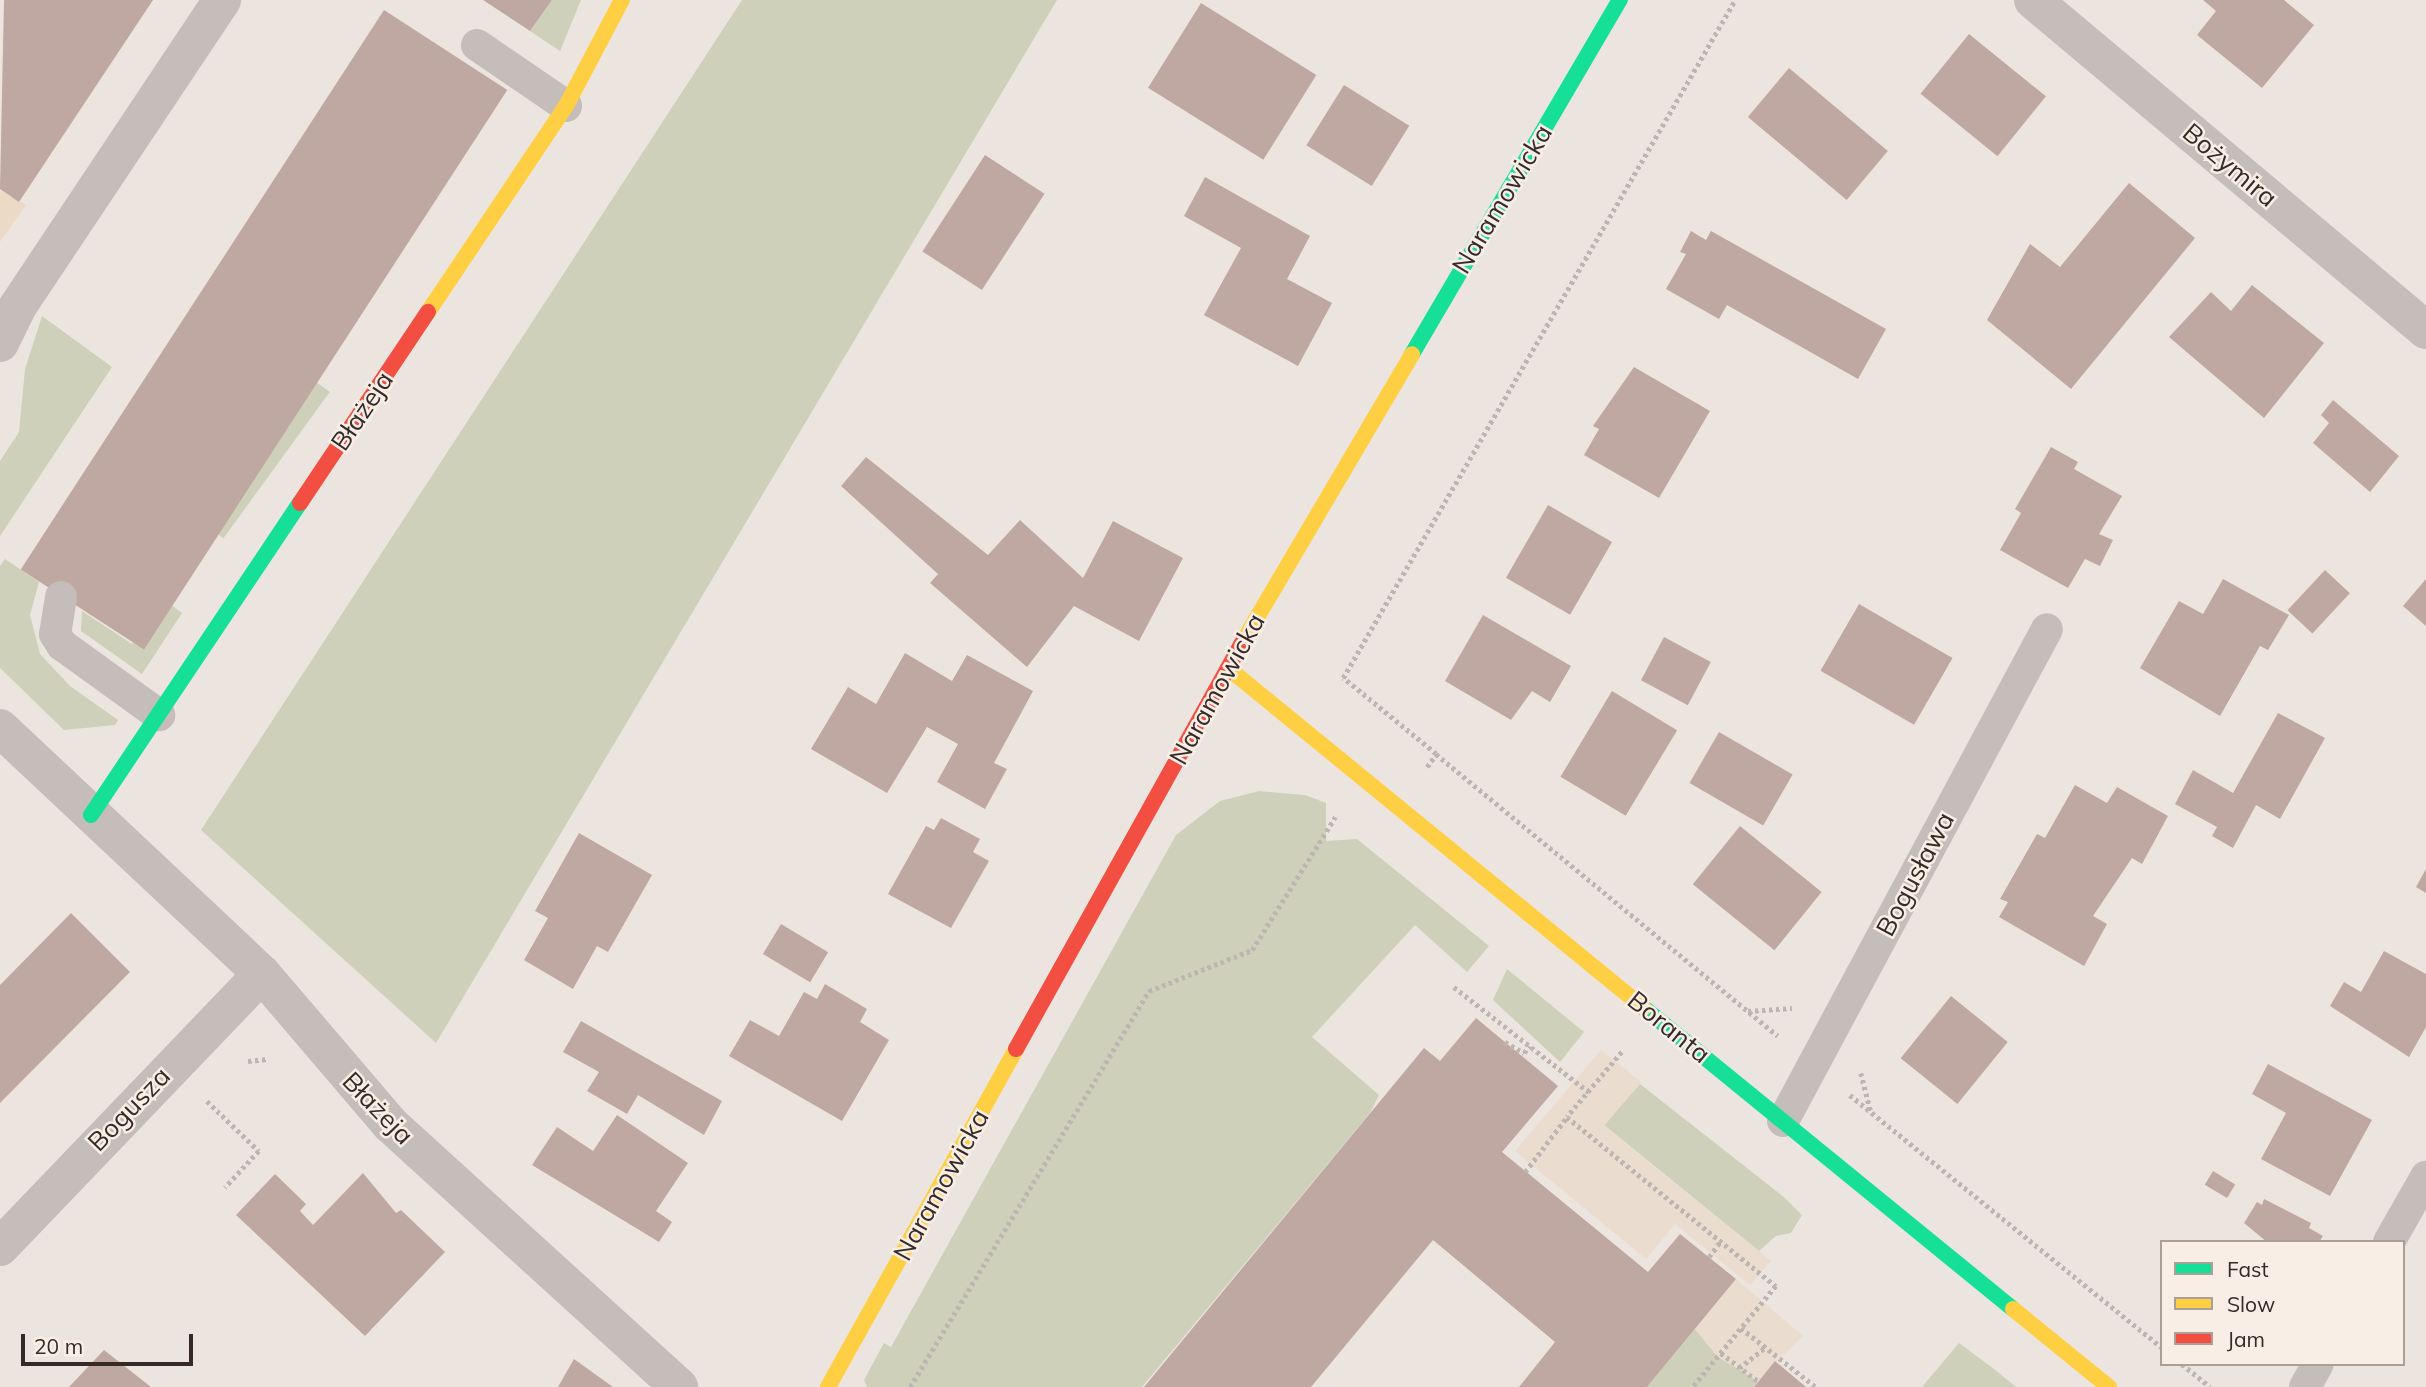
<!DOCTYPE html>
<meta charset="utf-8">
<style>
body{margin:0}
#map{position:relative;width:2426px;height:1387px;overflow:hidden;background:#ece5df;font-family:Mulish,sans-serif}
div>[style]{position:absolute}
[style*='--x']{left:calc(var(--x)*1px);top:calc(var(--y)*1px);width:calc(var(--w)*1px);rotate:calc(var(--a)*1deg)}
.green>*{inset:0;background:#ced0ba;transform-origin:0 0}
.sand>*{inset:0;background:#ebdbc6}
.plaza>*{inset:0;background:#eadccf}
.building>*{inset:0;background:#bfa8a1;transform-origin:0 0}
.path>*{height:4.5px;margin-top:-2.25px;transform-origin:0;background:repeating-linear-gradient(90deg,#bdb5b1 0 3.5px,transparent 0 7px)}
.lane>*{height:32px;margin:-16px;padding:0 16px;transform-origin:16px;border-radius:16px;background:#c4bdb9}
.street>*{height:38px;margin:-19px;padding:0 19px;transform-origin:19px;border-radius:19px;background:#c4bdb9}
.fast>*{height:16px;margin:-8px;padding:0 8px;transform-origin:8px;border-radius:8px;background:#16e098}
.slow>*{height:16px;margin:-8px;padding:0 8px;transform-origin:8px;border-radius:8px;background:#ffcf43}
.jam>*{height:16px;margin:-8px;padding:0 8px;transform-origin:8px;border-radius:8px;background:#f24e42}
span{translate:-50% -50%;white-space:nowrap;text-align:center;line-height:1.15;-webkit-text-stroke:5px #f8eee6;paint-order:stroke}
.street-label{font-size:26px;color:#352a27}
.legend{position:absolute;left:2160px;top:1240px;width:245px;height:126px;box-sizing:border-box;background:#f8eee6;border:2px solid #aaa09a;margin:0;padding:9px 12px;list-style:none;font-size:21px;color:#352a27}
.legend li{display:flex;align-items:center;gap:14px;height:35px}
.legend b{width:35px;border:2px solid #aaa09a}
.scale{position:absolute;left:21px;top:1334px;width:172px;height:32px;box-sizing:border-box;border:4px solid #352a27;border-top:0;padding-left:9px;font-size:21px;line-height:24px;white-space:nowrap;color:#352a27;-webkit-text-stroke:5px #f8eee6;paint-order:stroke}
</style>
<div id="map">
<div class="green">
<div style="clip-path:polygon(552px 0,581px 0,560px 51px,530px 31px)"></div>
<div style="clip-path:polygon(742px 0,1057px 0,436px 1043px,201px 830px)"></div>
<div style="clip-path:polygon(42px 316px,112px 367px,0 536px,0 461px,19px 432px,25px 369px)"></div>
<div style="left:312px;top:379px;width:22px;height:181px;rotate:36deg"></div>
<div style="clip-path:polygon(5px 559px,39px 582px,30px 615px,40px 654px,70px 686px,118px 720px,115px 725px,64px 730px,0 668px,0 566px)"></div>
<div style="clip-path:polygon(163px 599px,182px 613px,142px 674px,81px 631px,82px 611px,132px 644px)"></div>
<div style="clip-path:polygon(1259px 791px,1305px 795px,1326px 803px,1326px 841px,1357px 839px,1489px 946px,1467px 972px,1415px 925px,1312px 1037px,1379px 1095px,1370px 1113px,1142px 1387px,867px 1387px,864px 1380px,884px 1343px,891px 1347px,1176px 835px,1220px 801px)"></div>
<div style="clip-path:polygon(1507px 969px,1584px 1032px,1560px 1062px,1493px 1000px)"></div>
<div style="clip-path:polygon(1640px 1084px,1785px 1198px,1802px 1215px,1791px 1233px,1776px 1236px,1759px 1251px,1604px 1125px)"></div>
<div style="clip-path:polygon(1695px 1329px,1718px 1357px,1758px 1381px,1754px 1387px,1647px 1387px)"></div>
<div style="clip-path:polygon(1959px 1343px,1994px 1369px,2016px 1387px,1922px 1387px)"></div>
</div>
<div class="sand">
<div style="clip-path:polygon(0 190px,26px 205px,0 242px)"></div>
</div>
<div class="plaza">
<div style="clip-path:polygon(1601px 1050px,1641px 1082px,1604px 1126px,1771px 1261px,1750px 1285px,1675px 1224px,1646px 1259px,1515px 1151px)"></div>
<div style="clip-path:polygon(1736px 1279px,1803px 1336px,1758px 1381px,1718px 1357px,1695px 1329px)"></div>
</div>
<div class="building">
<div style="clip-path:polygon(4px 0,153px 0,19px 202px,0 189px)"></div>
<div style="clip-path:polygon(483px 0,552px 0,530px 31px)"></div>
<div style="clip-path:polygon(2203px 0,2284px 0,2314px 25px,2262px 88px,2197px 35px,2216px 11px)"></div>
<div style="left:1201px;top:3px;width:136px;height:100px;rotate:32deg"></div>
<div style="left:384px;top:10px;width:147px;height:667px;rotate:33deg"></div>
<div style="left:1969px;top:34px;width:99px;height:77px;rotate:39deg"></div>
<div style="left:1789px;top:68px;width:129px;height:64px;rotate:40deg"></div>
<div style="left:1344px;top:85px;width:77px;height:71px;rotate:32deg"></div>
<div style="left:985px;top:155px;width:71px;height:115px;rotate:33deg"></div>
<div style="clip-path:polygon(1205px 177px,1310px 236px,1287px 279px,1332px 303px,1298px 366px,1204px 315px,1241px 248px,1184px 216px)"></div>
<div style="clip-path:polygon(2129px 183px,2195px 238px,2071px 389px,1987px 320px,2030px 244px,2060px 267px)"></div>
<div style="clip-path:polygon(1691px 231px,1706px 240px,1711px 231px,1886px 329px,1858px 379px,1727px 305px,1719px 319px,1666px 289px,1686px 254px,1680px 252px)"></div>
<div style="clip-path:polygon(2252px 285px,2324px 343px,2264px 418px,2169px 337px,2211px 292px,2231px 311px)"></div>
<div style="clip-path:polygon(1634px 367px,1710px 411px,1659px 498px,1584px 455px,1599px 429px,1593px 426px)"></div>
<div style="clip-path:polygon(2333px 400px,2399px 456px,2370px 492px,2313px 443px,2329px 423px,2321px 415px)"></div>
<div style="clip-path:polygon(2051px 447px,2078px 462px,2074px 469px,2122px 496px,2099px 534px,2113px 540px,2100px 566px,2085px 559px,2068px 588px,2000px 550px,2021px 513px,2015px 509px)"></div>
<div style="clip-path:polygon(866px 457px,988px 555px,1020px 520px,1083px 578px,1113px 521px,1183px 558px,1139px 641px,1074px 606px,1027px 667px,930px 583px,938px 574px,841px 486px)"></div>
<div style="left:1548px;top:505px;width:74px;height:84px;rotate:30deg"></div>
<div style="left:2325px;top:570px;width:34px;height:55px;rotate:43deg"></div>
<div style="clip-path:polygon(2223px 579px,2289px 615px,2268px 650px,2260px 646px,2220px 716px,2140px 668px,2179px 601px,2203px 614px)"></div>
<div style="clip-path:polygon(2426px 579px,2426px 626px,2403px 606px)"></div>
<div style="left:1859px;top:604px;width:108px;height:77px;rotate:30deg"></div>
<div style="clip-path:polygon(1483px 615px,1571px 666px,1550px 702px,1532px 691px,1511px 720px,1445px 681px)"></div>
<div style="left:1664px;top:637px;width:53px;height:49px;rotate:28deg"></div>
<div style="clip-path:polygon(905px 653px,952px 681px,967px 655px,1033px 691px,994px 763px,1007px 769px,985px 809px,937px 782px,958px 744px,927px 727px,887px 793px,811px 749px,848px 687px,876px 704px)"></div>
<div style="left:1612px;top:691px;width:76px;height:100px;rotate:31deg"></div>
<div style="clip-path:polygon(2278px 713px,2325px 738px,2280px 819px,2256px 805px,2233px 848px,2212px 836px,2217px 827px,2175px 804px,2193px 770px,2233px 793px)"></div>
<div style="left:1719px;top:732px;width:85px;height:59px;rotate:30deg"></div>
<div style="clip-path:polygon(2075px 785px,2107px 803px,2117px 787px,2168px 816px,2142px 864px,2132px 858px,2093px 916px,2107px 924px,2084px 966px,1999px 917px,2008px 902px,2000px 899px,2037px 834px,2045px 838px)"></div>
<div style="clip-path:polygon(941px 818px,980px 839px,973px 852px,989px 861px,951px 928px,888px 894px,926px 826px,934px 830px)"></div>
<div style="left:1740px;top:826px;width:105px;height:75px;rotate:39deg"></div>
<div style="clip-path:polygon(579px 833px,652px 875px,608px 952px,597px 946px,573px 989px,524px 960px,548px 918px,535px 911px)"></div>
<div style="clip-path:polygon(2426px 869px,2426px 893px,2416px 887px)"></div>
<div style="clip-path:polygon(71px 913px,130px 972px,0 1103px,0 985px)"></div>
<div style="left:781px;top:924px;width:55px;height:35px;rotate:31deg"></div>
<div style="clip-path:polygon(2384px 951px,2426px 974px,2426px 1027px,2409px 1057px,2330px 1006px,2344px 982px,2361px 992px)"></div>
<div style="clip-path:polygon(825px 984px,867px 1009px,860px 1022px,889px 1040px,842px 1121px,729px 1056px,750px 1020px,779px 1036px,804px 992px,817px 999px)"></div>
<div style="left:1951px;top:996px;width:73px;height:80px;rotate:39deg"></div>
<div style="clip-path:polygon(1476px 1018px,1558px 1086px,1502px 1152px,1648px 1272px,1680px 1234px,1736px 1279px,1647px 1387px,1519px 1387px,1555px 1342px,1433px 1240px,1311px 1387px,1144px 1387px,1424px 1048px,1440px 1061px)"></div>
<div style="clip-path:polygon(581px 1021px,722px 1101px,704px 1135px,638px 1095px,627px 1114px,587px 1091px,599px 1072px,563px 1052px)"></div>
<div style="clip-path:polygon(2268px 1064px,2372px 1120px,2330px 1196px,2261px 1159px,2286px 1113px,2252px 1094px)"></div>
<div style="clip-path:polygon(617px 1115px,688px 1163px,656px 1211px,672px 1222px,659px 1242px,532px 1165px,557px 1127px,593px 1151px)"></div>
<div style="left:2213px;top:1171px;width:26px;height:16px;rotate:31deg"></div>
<div style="clip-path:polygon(363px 1173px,396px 1213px,401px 1210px,445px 1252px,365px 1336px,236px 1215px,275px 1174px,306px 1204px,300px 1211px,313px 1225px)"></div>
<div style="clip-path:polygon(2264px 1199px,2311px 1223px,2309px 1228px,2323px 1236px,2319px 1242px,2267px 1242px,2244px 1223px,2257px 1202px,2262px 1205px)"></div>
<div style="clip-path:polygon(104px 1350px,151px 1387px,69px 1387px)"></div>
<div style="clip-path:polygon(574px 1359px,613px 1387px,558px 1387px)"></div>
<div style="clip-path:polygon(1775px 1361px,1806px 1387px,1754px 1387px)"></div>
</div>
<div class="path">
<div style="--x:1436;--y:754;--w:443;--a:39.5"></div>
<div style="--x:1427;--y:767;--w:16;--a:-55"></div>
<div style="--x:1436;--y:754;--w:120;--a:-140.7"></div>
<div style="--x:1343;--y:678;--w:783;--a:-59.96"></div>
<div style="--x:1454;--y:987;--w:171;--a:37.9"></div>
<div style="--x:1748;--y:1011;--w:44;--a:-3.9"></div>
<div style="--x:1505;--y:1042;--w:22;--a:30"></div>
<div style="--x:1524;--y:1053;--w:9;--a:-54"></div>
<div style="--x:1622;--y:1052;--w:85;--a:130.2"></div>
<div style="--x:1567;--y:1117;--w:269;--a:39"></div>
<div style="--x:1776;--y:1286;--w:131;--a:129.4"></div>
<div style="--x:248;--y:1061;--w:19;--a:-6"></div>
<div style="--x:1861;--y:1073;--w:40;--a:75.6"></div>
<div style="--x:1850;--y:1095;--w:402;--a:39"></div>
<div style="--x:207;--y:1101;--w:72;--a:43.9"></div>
<div style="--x:259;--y:1151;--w:50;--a:132.6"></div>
<div style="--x:1525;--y:1172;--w:69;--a:-52.6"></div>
<div style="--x:1709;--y:1257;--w:19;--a:-54"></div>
<div style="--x:1741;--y:1328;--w:95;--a:38.2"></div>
<div style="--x:1721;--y:1353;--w:46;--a:37.1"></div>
<div style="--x:2182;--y:1364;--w:36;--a:39"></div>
<div style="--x:1739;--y:1368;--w:33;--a:-38"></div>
<div style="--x:910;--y:1387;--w:463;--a:-58.9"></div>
<div style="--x:1149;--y:991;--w:111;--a:-21.7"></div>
<div style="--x:1252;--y:950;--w:157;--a:-58"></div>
</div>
<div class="lane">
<div style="--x:477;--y:45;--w:108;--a:34.4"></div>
<div style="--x:61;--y:597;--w:37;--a:99"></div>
<div style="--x:55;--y:634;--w:13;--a:58"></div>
<div style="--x:62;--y:645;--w:120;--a:35.8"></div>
<div style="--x:1783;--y:1121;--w:558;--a:-61.78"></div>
<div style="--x:2389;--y:1242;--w:75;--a:-60.4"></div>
<div style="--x:2305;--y:1387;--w:26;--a:-61"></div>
</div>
<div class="street">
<div style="--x:2033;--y:0;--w:513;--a:40.02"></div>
<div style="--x:0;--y:343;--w:41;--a:-64.1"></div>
<div style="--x:18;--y:306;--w:368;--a:-56.3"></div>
<div style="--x:0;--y:728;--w:359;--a:43.2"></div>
<div style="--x:262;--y:974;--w:197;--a:49.5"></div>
<div style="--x:390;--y:1124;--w:391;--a:42.3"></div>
<div style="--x:0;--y:1247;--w:378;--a:-46.2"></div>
</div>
<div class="fast">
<div style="--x:1412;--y:354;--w:411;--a:-59.6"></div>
<div style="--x:91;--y:815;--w:376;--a:-56.2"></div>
<div style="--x:1644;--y:1008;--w:476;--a:39.2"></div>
</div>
<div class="slow">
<div style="--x:428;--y:312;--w:248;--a:-56.2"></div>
<div style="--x:566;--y:106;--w:120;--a:-62.2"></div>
<div style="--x:1242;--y:643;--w:335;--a:-59.5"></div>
<div style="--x:1228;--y:668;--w:537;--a:39.26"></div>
<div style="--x:2013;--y:1309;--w:124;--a:39.1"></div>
<div style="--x:828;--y:1387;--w:387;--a:-60.9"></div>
</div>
<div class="jam">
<div style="--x:300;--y:503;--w:230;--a:-56.2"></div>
<div style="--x:1016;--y:1049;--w:465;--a:-60.9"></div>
</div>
<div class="street-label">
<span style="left:2230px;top:165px;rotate:40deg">Bożymira</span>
<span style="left:1502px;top:199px;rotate:-59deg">Naramowicka</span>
<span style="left:362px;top:411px;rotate:-56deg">Błażeja</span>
<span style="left:1217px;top:689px;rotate:-61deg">Naramowicka</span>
<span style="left:1915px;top:874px;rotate:-62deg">Bogusława</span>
<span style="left:1669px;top:1027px;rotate:39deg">Boranta</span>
<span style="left:378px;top:1108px;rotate:46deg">Błażeja</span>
<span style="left:129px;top:1109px;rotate:-46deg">Bogusza</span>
<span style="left:941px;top:1185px;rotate:-61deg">Naramowicka</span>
</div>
<ul class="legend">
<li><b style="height:9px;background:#16e098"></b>Fast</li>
<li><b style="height:9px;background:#ffcf43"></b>Slow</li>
<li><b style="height:9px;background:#f24e42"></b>Jam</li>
</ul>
<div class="scale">20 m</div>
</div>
